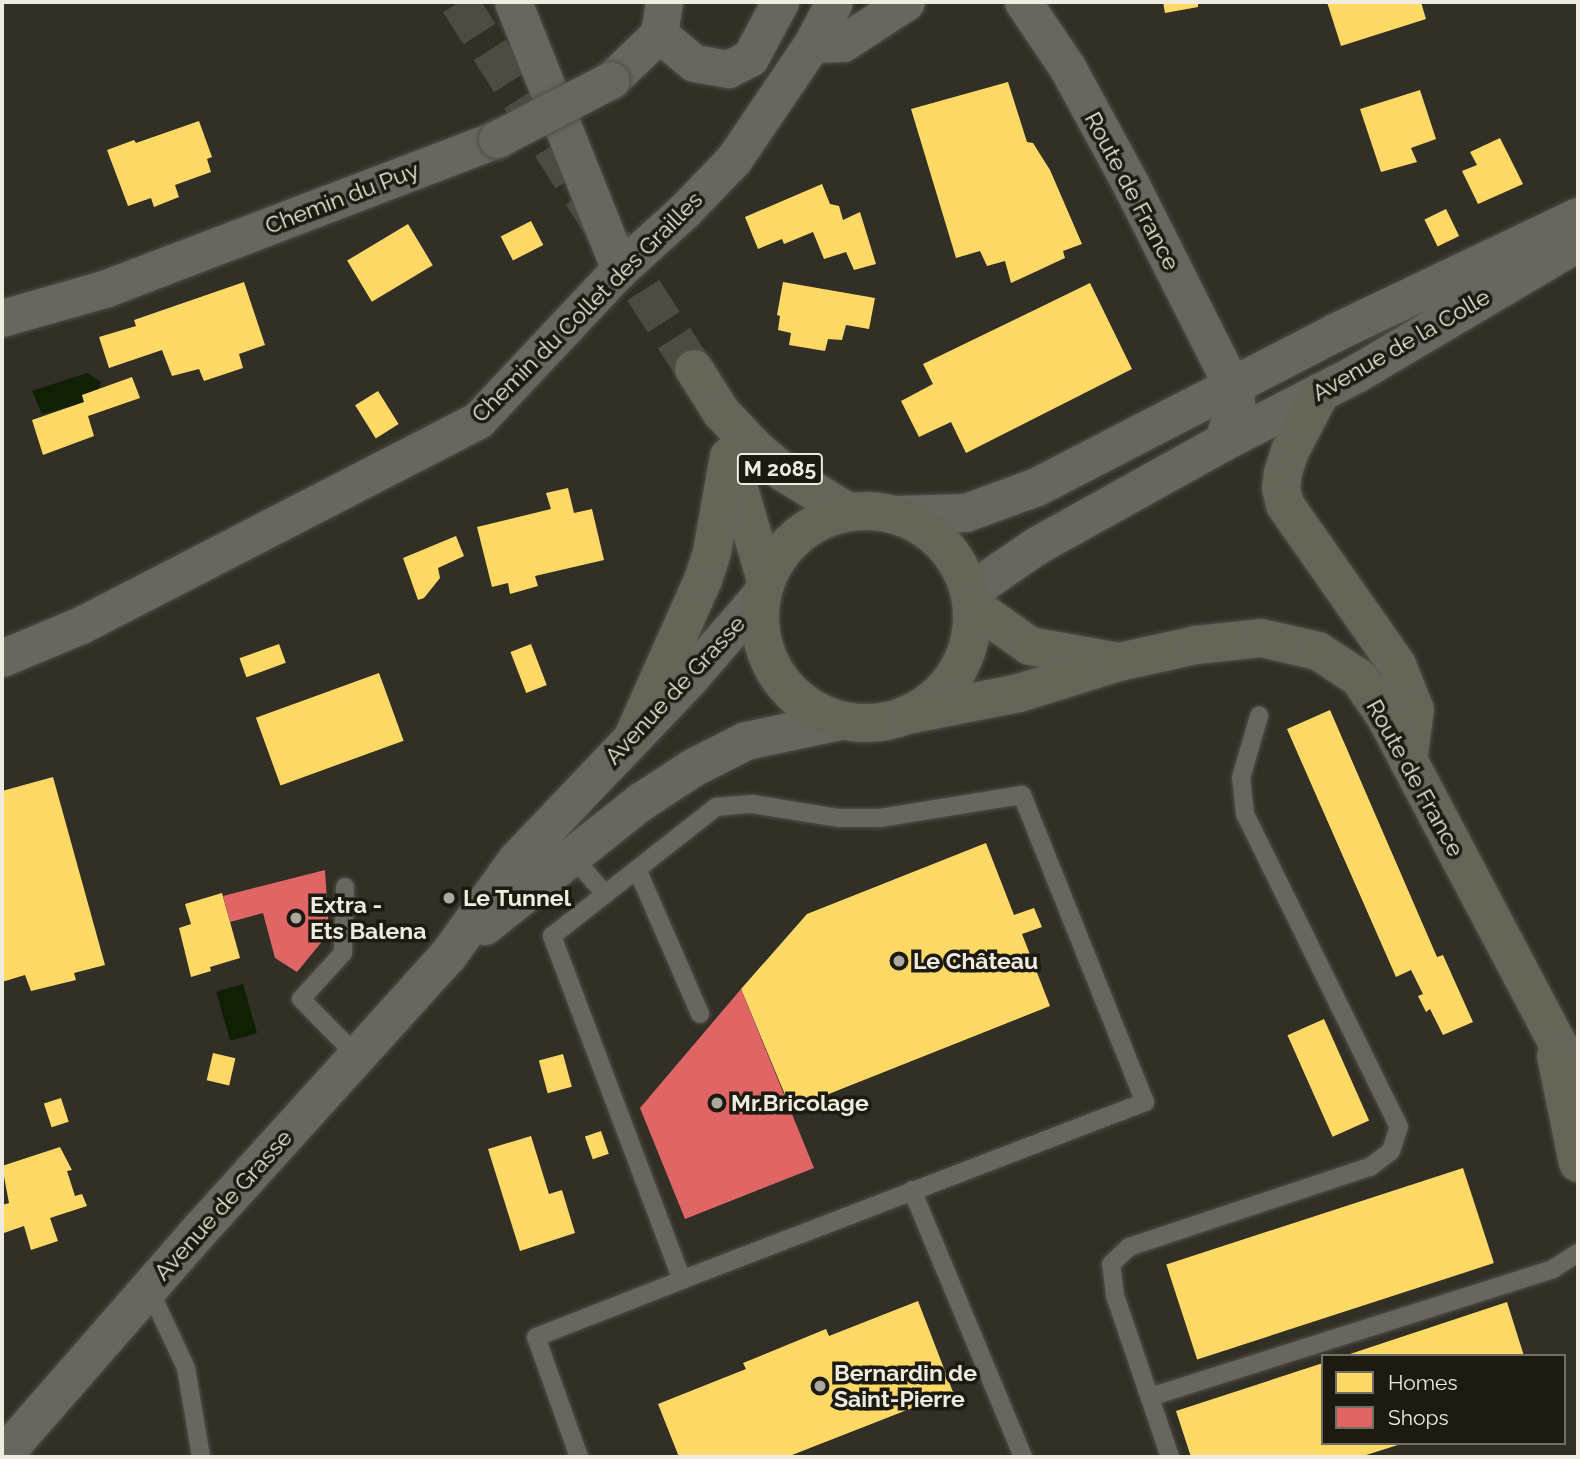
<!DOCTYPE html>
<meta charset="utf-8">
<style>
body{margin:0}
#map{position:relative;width:1580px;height:1459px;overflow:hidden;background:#322f26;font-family:Raleway,sans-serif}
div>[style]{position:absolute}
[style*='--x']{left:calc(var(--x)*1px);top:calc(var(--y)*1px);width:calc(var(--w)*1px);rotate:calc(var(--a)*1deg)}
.water>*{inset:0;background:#0f2004;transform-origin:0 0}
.homes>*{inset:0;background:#ffd966;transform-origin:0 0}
.shops>*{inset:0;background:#e06666}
.primary-tunnel>*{height:38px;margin-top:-19px;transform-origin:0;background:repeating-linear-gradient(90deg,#4e4b42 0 38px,transparent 0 57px)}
.roads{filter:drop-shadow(0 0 2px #514d46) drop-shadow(0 0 2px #514d46)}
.lane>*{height:18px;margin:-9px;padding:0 9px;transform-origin:9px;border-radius:9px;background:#69665f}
.street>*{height:37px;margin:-18.5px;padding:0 18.5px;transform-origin:18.5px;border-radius:18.5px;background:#69665f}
.secondary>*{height:38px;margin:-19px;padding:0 19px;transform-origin:19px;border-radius:19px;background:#69665f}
.primary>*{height:38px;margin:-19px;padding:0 19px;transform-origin:19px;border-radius:19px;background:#666558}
.primary>.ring{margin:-19px;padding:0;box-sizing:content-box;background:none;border:38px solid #666558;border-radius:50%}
.bridges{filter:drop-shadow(0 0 2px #514d46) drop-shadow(0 0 2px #514d46)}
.street-bridge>*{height:37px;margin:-18.5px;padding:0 18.5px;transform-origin:18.5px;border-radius:18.5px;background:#69665f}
.dots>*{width:19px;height:19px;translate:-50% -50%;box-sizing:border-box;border:4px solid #1d1a12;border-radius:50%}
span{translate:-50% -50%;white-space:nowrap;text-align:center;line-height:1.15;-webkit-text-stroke:7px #1d1a12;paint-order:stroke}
.shield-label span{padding:2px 5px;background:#1d1a12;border:2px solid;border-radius:5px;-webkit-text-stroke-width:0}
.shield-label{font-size:21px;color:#efebe0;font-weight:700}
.street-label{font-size:23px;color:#efebe0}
.poi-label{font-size:23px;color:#efebe0;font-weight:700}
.left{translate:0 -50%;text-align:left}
.frame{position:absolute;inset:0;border:4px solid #efebe0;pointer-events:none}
.legend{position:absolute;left:1321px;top:1354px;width:245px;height:91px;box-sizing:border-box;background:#1d1a12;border:2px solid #716e64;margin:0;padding:9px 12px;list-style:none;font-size:21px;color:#efebe0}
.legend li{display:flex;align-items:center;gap:14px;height:35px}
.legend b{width:35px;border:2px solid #716e64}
</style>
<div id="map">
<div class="water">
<div style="clip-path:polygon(87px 373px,101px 382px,94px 400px,42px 414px,32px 391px)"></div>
<div style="left:243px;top:984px;width:51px;height:28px;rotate:74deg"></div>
</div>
<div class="homes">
<div style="clip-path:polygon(1163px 2px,1198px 2px,1198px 7px,1165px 13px)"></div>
<div style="clip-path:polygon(1327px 2px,1421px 2px,1426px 19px,1341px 46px)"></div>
<div style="clip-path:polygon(1008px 82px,1027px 142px,1033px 143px,1050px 170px,1082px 244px,1063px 251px,1065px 258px,1011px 283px,1005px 261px,987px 266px,980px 251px,956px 258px,911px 109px)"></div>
<div style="clip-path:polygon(1420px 90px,1436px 139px,1411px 148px,1417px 162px,1381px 172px,1360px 109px)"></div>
<div style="clip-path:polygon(199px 121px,212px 157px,207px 159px,211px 172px,175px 185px,179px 197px,154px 207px,151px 198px,128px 206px,107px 150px,134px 140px,136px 143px)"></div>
<div style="clip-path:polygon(1500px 138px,1523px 184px,1478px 204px,1462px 171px,1477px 165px,1470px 152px)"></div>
<div style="clip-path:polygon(822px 184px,830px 204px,839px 206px,843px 220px,860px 212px,876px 264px,854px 270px,846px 252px,824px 259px,813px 232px,784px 244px,782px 239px,758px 249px,745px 217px)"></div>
<div style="left:1446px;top:209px;width:30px;height:24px;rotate:64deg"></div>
<div style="left:531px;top:221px;width:27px;height:34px;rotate:63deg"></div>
<div style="left:408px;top:224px;width:48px;height:71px;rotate:59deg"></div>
<div style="clip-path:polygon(244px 282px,265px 345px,239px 354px,243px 368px,204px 381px,199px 369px,172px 376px,162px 350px,109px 368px,99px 337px,136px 326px,134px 320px)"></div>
<div style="clip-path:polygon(783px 282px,875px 298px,869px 329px,846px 325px,842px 340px,828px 339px,825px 351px,789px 345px,791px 333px,778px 330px,780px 316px,777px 315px)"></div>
<div style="clip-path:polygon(1090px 283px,1132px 369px,966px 453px,951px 422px,919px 437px,901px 401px,933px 384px,923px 364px)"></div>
<div style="clip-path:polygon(132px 377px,140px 398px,88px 416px,94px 436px,43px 455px,32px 420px,84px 402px,82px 395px)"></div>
<div style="left:378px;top:391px;width:39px;height:27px;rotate:58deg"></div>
<div style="clip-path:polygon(568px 488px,574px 513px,592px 509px,604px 560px,535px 576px,538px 586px,510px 594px,508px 583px,492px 587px,477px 527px,551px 509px,546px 493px)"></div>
<div style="clip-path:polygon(456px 536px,464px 556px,438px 568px,440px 578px,424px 598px,418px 600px,403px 558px)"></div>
<div style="left:279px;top:644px;width:20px;height:42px;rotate:70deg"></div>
<div style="left:531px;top:644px;width:44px;height:22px;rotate:69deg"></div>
<div style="left:379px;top:673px;width:72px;height:131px;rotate:70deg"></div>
<div style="clip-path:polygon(1330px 710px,1437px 957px,1443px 955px,1473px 1022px,1443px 1035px,1430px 1009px,1426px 1012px,1418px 996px,1423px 994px,1411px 970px,1396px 977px,1287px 729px)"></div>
<div style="clip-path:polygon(53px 777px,105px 965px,74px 973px,76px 980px,31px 991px,25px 975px,2px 982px,2px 791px)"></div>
<div style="clip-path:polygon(986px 843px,1014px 915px,1034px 908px,1042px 927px,1022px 934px,1050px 1006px,791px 1109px,741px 989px,807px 914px)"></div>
<div style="clip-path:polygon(222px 893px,240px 958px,210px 967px,211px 971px,191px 977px,179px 928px,191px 924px,185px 904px)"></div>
<div style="left:1324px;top:1019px;width:111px;height:40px;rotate:66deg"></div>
<div style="left:213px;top:1053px;width:23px;height:28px;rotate:13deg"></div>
<div style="left:563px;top:1054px;width:34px;height:25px;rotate:75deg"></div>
<div style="left:61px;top:1098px;width:25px;height:18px;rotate:72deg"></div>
<div style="left:601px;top:1131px;width:24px;height:17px;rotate:71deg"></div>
<div style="clip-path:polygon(531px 1136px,549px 1194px,562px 1190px,575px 1233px,520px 1251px,488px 1149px)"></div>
<div style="clip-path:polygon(60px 1147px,72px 1170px,67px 1171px,75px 1196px,82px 1194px,87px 1206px,50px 1218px,58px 1241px,31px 1250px,24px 1226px,4px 1233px,2px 1205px,9px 1203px,2px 1166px)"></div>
<div style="left:1463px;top:1168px;width:100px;height:312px;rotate:72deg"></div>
<div style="clip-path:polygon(918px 1301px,953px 1392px,787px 1457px,679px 1457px,658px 1404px,746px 1369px,743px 1363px,826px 1329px,829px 1336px)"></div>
<div style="clip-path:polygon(1507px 1302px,1524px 1356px,1347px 1356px,1347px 1355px)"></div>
<div style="clip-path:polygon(1323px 1363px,1323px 1443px,1401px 1444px,1360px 1457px,1191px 1457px,1176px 1411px)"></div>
</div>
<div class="shops">
<div style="clip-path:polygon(325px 870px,329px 933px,297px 972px,275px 958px,263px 913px,230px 922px,223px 896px)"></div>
<div style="clip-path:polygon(741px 989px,814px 1168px,685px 1219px,640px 1108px)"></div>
</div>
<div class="primary-tunnel">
<div style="--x:459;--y:2;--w:436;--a:57.4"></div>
</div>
<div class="roads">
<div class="lane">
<div style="--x:1022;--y:795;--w:331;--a:68.2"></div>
<div style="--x:1145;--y:1102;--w:496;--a:159"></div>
<div style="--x:682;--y:1280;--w:368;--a:-110.7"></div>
<div style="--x:552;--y:936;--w:209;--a:-38.2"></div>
<div style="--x:716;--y:807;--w:36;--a:-5"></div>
<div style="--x:752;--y:804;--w:87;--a:9.2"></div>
<div style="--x:838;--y:818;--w:42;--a:0"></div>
<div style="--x:880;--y:818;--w:144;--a:-9.2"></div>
<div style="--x:571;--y:855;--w:52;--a:48.9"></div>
<div style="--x:637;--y:869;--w:158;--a:66.5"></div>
<div style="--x:345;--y:887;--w:66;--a:91.7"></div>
<div style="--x:343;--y:953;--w:62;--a:132.4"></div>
<div style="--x:301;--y:999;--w:80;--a:45.5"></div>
<div style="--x:912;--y:1190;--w:289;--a:67.4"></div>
<div style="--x:149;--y:1289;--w:87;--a:64.9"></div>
<div style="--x:186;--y:1368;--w:90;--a:80.4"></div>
<div style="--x:1150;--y:1397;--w:423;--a:-17.6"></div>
<div style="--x:1553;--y:1269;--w:30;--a:-33"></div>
<div style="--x:579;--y:1457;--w:127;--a:-109.7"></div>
<div style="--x:536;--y:1337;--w:157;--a:-21.3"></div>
<div style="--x:1170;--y:1457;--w:171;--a:-108.8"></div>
<div style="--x:1115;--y:1295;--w:31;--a:-97"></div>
<div style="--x:1111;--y:1264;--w:25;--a:-43"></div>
<div style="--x:1129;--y:1247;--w:254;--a:-18.4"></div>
<div style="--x:1370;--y:1167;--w:26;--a:-37"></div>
<div style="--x:1391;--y:1151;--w:25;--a:-72"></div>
<div style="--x:1399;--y:1127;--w:349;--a:-116.2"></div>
<div style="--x:1245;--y:814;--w:36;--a:-96"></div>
<div style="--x:1241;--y:778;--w:65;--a:-73.8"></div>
</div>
<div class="street">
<div style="--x:513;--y:2;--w:288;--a:68.2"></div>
<div style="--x:1023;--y:2;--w:78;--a:55.9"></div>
<div style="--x:1067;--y:67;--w:134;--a:61.5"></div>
<div style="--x:1131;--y:185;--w:225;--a:63.3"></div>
<div style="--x:1232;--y:386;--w:16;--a:75"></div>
<div style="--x:1236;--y:401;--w:44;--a:108.4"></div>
<div style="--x:659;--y:34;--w:45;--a:39.6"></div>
<div style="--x:694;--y:63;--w:35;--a:10"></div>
<div style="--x:728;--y:69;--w:25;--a:-27"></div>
<div style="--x:750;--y:58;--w:64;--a:-61.8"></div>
<div style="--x:659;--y:34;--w:32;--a:-81"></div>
<div style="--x:812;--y:44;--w:31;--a:-2"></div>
<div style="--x:843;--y:43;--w:75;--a:-33.1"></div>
<div style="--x:611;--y:80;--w:66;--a:-43.8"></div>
<div style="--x:2;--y:318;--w:106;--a:-15.9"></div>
<div style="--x:104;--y:289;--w:421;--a:-20.9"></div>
<div style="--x:2;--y:658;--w:86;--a:-22.7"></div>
<div style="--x:81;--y:625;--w:447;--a:-27.3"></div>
<div style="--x:478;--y:420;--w:207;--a:-46.8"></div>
<div style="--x:620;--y:269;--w:86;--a:-42.2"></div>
<div style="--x:684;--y:211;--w:72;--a:-46.1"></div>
<div style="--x:734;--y:159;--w:139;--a:-55.9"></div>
<div style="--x:812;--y:44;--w:47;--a:-62.4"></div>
</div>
<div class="secondary">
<div style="--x:897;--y:515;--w:69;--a:-1.7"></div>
<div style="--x:966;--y:513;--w:76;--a:-20.1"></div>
<div style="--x:1037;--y:487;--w:338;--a:-27.3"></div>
<div style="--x:1337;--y:332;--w:267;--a:-25.5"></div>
<div style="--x:970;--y:592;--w:81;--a:-34.5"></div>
<div style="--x:1037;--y:546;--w:212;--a:-29.1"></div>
<div style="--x:1222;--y:443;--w:153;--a:-27.2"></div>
<div style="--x:1358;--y:373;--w:256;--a:-30.6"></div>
<div style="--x:485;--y:926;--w:199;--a:-38.5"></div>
<div style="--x:641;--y:802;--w:62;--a:-33.2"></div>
<div style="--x:693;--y:768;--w:59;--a:-27"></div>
<div style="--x:746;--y:741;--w:96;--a:-12"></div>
<div style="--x:2;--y:1457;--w:304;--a:-48.9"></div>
<div style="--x:202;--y:1228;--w:367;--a:-47.9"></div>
<div style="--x:448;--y:956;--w:118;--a:-54.3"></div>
<div style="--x:517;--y:860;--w:253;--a:-46.4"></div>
<div style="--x:691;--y:677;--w:107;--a:-49.2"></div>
</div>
<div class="primary">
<div style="--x:694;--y:369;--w:51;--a:57.9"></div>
<div style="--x:721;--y:412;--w:52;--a:46.5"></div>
<div style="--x:757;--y:450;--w:34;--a:40"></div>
<div style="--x:783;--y:472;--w:76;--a:31.6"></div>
<div style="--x:1321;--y:392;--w:67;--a:117.7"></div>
<div style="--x:1290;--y:451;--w:23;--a:108"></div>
<div style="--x:1283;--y:473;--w:15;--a:98"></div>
<div style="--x:1281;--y:488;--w:17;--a:77"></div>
<div style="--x:1285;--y:505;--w:195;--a:55"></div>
<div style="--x:1397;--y:665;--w:48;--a:68.2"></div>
<div style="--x:1415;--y:710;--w:51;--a:97.8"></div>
<div style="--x:731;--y:462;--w:123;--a:73.5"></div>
<div class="ring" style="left:760px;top:511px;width:174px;height:174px"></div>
<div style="--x:972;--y:605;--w:71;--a:35.3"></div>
<div style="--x:1030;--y:646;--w:84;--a:10.2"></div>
<div style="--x:907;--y:715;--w:114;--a:-11.1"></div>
<div style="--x:1019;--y:693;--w:105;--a:-17.2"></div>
<div style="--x:1119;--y:662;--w:79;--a:-12.4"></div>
<div style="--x:1196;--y:645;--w:65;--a:-6.1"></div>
<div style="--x:1261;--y:638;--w:58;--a:12.8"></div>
<div style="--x:1318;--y:651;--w:49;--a:33.4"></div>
<div style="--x:1359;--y:678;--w:46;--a:55.6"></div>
<div style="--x:1385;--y:716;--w:414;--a:62.2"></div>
<div style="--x:633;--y:737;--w:172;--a:-66"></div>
<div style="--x:703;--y:580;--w:29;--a:-72"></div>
<div style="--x:712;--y:552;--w:97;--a:-80"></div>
<div style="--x:1556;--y:1056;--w:109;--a:78.4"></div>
</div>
</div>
<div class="bridges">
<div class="street-bridge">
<div style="--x:497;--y:139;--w:128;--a:-27.4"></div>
</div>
</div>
<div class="dots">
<div style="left:449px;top:898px;background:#ada99f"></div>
<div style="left:296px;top:918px;background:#ada99f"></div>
<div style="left:899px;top:961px;background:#ada99f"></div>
<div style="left:717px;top:1103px;background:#ada99f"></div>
<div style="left:820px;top:1386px;background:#ada99f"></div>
</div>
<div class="shield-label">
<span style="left:780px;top:469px">M 2085</span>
</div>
<div class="street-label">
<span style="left:1132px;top:191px;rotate:62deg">Route de France</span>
<span style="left:342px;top:198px;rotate:-21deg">Chemin du Puy</span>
<span style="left:587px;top:307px;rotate:-45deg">Chemin du Collet des Grailles</span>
<span style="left:1401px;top:345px;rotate:-30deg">Avenue de la Colle</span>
<span style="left:675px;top:690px;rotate:-47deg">Avenue de Grasse</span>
<span style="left:1415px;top:778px;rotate:61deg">Route de France</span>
<span style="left:223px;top:1205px;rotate:-48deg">Avenue de Grasse</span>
</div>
<div class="poi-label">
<span class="left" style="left:463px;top:898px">Le Tunnel</span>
<span class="left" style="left:310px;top:918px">Extra -<br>Ets Balena</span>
<span class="left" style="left:913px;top:961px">Le Château</span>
<span class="left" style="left:731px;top:1103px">Mr.Bricolage</span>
<span class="left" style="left:834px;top:1386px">Bernardin de<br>Saint-Pierre</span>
</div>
<div class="frame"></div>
<ul class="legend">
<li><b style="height:19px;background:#ffd966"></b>Homes</li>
<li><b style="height:19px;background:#e06666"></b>Shops</li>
</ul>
</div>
